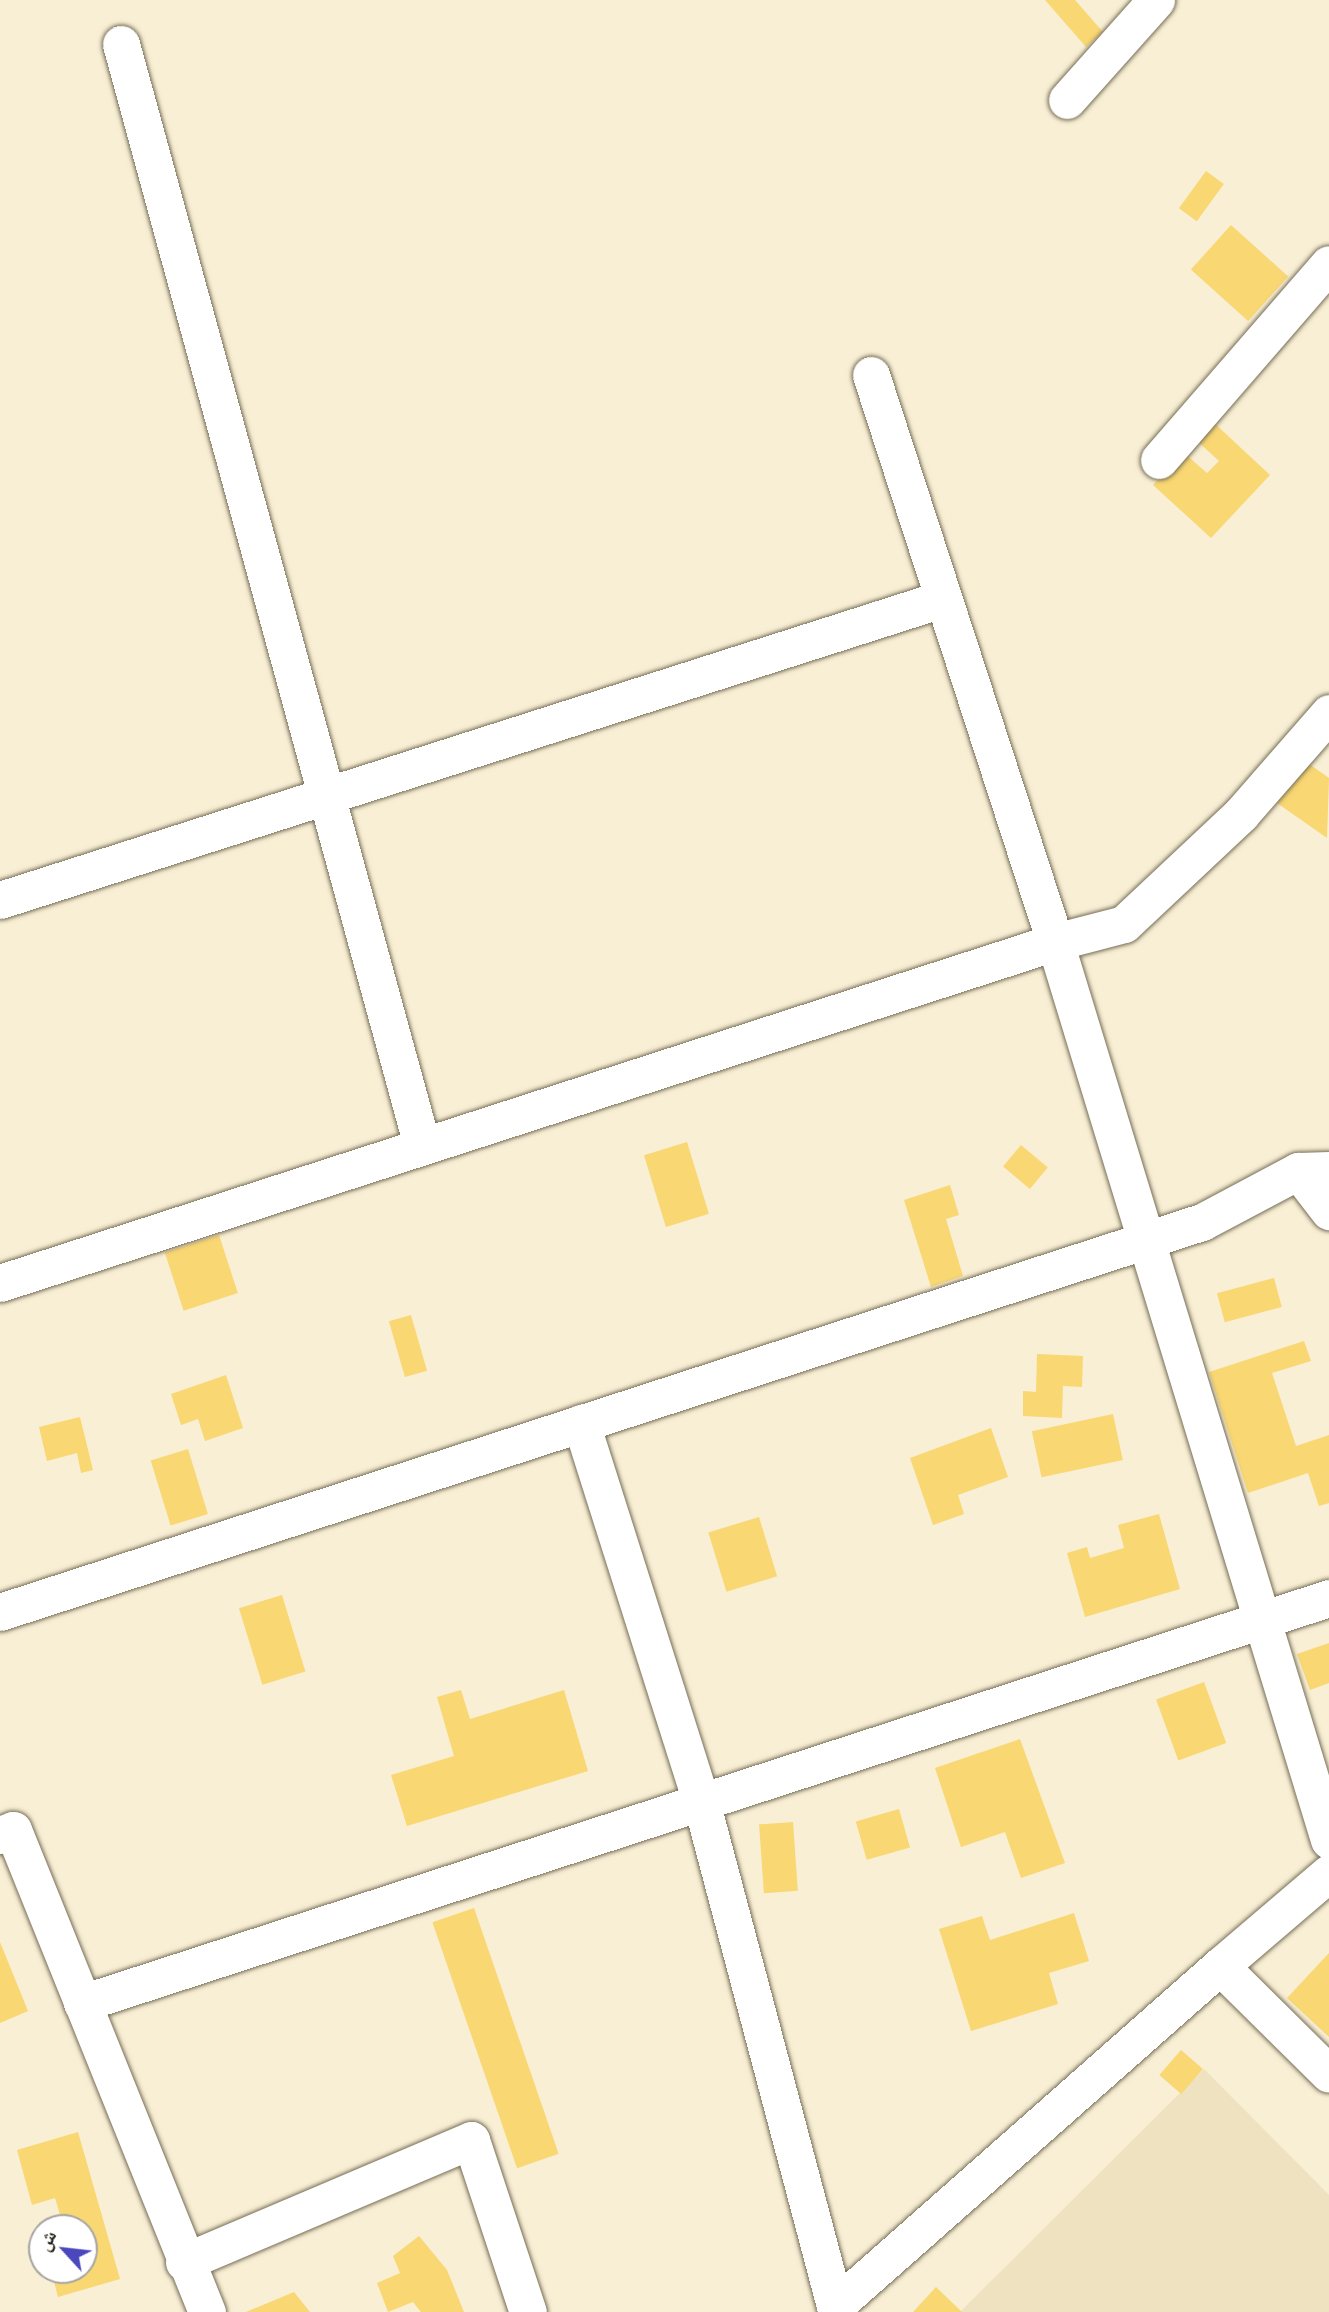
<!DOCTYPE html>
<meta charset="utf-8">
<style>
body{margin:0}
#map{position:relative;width:1329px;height:2312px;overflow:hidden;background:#f8efd5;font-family:Raleway,"Noto Naskh Arabic",sans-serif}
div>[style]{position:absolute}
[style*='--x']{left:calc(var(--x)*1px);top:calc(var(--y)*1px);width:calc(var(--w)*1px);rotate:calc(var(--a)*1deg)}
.built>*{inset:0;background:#eee2c0}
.building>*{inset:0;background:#f9d773;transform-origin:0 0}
.roads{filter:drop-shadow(0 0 2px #766d56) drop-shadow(0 0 2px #766d56)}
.street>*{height:37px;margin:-18.5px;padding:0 18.5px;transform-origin:18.5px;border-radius:18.5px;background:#fff}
span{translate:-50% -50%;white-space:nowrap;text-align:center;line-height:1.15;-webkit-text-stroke:5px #fff;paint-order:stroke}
.north{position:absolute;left:28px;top:2214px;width:70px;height:70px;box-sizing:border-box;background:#fff;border:2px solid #a7a5a2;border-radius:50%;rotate:297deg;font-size:19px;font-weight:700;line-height:28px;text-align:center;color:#231f16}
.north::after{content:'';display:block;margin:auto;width:24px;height:32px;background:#4b48be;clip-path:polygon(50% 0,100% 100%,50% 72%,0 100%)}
</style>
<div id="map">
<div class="built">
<div style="clip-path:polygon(1204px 2069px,1329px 2195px,1329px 2312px,960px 2312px)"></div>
</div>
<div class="building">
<div style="clip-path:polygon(1045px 0,1075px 0,1103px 32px,1086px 47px)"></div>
<div style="left:1206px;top:171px;width:22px;height:46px;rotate:36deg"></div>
<div style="left:1231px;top:225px;width:77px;height:60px;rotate:42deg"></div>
<div style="clip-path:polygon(1212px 421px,1270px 475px,1211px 538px,1153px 485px,1183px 452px,1207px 473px,1219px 461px,1195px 439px)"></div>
<div style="clip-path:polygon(1305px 761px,1329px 778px,1327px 838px,1277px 803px)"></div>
<div style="left:687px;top:1142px;width:75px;height:45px;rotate:73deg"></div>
<div style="left:1021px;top:1145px;width:35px;height:28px;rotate:40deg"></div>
<div style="clip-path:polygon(950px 1185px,959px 1215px,946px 1219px,963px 1276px,931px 1287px,904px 1200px)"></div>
<div style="left:219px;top:1235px;width:61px;height:57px;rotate:72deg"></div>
<div style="left:1274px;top:1278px;width:30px;height:59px;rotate:75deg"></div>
<div style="left:411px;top:1315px;width:58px;height:23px;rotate:74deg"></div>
<div style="clip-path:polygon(1304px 1341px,1311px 1361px,1272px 1373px,1296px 1446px,1329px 1435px,1329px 1503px,1319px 1506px,1308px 1473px,1248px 1493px,1209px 1372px)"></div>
<div style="clip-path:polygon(1037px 1354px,1083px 1356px,1082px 1387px,1063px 1386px,1062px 1418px,1023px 1416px,1023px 1391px,1036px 1392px)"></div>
<div style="clip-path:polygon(226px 1375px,243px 1428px,205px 1441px,198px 1419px,181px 1425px,171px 1394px)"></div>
<div style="left:1113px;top:1414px;width:47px;height:83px;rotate:78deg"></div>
<div style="clip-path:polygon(80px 1417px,93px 1470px,81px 1473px,77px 1453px,47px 1461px,39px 1427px)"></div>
<div style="clip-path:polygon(991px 1428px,1008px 1477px,958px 1495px,964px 1514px,933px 1525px,910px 1458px)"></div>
<div style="left:188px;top:1449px;width:68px;height:39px;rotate:73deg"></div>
<div style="clip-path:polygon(1159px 1514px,1180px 1589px,1085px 1617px,1067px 1553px,1087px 1547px,1090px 1558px,1124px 1548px,1118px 1525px)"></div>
<div style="left:759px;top:1517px;width:62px;height:53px;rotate:73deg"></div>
<div style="left:282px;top:1595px;width:80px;height:45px;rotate:73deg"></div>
<div style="clip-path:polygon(1329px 1643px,1329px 1683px,1310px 1690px,1297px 1654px)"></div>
<div style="left:1204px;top:1682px;width:65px;height:51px;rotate:70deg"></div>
<div style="clip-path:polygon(461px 1690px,470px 1719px,564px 1690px,588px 1771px,407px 1826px,391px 1775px,454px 1756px,437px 1697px)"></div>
<div style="clip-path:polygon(1020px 1739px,1065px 1863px,1021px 1878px,1005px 1832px,961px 1847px,935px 1768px)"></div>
<div style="left:899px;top:1809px;width:40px;height:45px;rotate:74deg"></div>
<div style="left:793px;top:1822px;width:69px;height:34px;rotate:86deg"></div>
<div style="left:474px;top:1908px;width:260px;height:44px;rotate:71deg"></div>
<div style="clip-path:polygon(1074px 1913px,1089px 1961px,1049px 1973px,1058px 2004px,971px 2031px,939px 1929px,982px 1916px,990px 1940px)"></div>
<div style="clip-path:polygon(0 1942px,28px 2011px,0 2023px)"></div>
<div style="clip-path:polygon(1329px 1953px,1329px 2037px,1287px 1998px)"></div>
<div style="left:1181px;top:2050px;width:29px;height:33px;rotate:41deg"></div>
<div style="clip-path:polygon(78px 2132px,120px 2279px,58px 2297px,51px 2270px,84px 2270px,84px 2228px,64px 2228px,55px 2198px,32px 2205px,17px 2150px)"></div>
<div style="clip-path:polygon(419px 2236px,447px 2270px,464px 2312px,421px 2312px,413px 2302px,388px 2312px,377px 2283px,400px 2273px,393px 2256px)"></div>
<div style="clip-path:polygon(936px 2287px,962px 2312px,913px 2312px)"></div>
<div style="clip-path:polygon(294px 2292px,310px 2312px,246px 2312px)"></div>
</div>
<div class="roads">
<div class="street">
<div style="--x:121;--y:44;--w:1142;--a:74.72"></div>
<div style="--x:1067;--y:100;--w:134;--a:-48.3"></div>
<div style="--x:871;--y:375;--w:596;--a:72.02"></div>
<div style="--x:1055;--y:942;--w:939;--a:73.03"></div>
<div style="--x:1159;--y:460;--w:259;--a:-49.1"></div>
<div style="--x:0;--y:900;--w:989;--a:-17.72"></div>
<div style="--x:1298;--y:1171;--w:51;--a:52.2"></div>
<div style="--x:0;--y:1283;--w:1109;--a:-17.91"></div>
<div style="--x:1055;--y:942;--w:71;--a:-14.6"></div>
<div style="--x:1124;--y:924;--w:161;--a:-43.2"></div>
<div style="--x:1241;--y:814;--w:134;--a:-48.9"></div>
<div style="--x:581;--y:1423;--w:397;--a:72.4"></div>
<div style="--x:701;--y:1801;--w:522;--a:75.14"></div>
<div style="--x:835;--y:2306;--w:514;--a:-41.45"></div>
<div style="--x:0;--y:1612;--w:1264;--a:-17.98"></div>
<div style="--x:1202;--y:1222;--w:109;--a:-28"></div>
<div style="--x:1298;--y:1171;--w:31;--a:-2"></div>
<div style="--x:0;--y:1835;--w:14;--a:-21"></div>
<div style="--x:13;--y:1830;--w:520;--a:68.08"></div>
<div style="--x:1329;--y:1873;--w:143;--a:139.5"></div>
<div style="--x:1220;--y:1966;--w:153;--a:44.7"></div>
<div style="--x:82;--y:2003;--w:1311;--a:-17.99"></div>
<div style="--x:184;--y:2262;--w:312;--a:-23"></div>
<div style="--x:471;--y:2140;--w:181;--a:71.7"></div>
</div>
</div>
<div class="north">ش</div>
</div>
